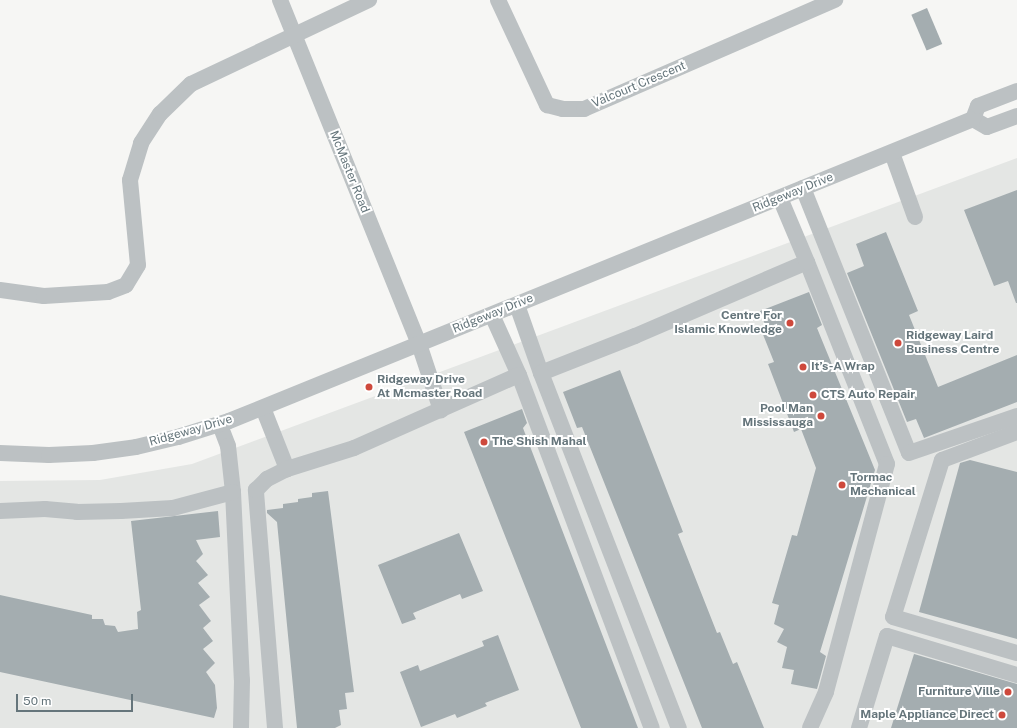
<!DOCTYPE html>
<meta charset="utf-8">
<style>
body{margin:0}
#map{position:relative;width:1017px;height:728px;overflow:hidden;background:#f6f6f4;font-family:"Public Sans",sans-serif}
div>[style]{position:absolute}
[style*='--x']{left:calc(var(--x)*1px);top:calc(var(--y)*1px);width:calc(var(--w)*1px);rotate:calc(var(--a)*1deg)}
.built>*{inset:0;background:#e4e6e4}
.building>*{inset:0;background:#a4adb0;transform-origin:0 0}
.minor>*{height:16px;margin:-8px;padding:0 8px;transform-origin:8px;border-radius:8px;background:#bcc1c3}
.dots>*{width:11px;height:11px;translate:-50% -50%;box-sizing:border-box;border:2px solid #fff;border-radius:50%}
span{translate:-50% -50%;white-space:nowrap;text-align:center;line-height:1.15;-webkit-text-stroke:4px #fff;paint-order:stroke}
.street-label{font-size:12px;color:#65757b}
.poi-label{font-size:12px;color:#65757b;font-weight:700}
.right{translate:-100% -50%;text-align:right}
.left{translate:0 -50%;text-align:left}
.scale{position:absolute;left:16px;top:694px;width:117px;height:18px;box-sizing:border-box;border:2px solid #65757b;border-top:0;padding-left:5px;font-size:12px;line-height:14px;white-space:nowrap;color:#65757b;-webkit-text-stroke:3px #fff;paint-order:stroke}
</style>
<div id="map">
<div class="built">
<div style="clip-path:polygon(1017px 158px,1017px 728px,0 728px,0 481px,100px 480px,192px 464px)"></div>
</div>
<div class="building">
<div style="left:927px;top:8px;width:39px;height:17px;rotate:67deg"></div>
<div style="clip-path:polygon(1017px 190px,1017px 303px,1016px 303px,1008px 281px,994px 286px,964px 210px)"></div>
<div style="clip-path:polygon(886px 232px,918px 311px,909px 315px,938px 387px,1017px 355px,1017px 402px,924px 438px,916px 419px,907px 422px,847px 273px,864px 266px,856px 244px)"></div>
<div style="clip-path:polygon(809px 292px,822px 325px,817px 328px,875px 470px,820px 652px,826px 656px,817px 689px,791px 684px,794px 670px,782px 668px,787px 647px,777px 642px,784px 629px,774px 624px,779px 605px,772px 603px,792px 535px,797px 536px,816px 468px,801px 429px,794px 432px,768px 364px,774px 362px,762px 332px,767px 330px,760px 311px)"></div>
<div style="clip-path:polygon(620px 370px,683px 532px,678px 534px,717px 633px,720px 632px,733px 664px,737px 662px,764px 728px,702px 728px,582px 427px,577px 428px,563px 392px)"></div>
<div style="clip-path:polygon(522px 409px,527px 423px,523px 428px,638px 728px,581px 728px,464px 432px)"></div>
<div style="clip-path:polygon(970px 460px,1017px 472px,1017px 639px,919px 612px,960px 463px)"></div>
<div style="clip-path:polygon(328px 491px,354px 692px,345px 693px,347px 709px,339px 710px,341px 725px,335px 728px,297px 728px,277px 522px,267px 513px,267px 510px,283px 508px,283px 504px,298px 502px,298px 499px,312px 497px,312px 493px)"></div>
<div style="clip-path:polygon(218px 511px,220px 537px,196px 540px,203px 554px,196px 561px,208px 575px,198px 583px,210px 597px,199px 605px,211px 621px,203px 628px,213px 641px,203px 649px,215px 663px,206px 672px,215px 685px,217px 708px,214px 718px,0 672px,0 595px,92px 615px,92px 619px,103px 619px,105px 625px,115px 626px,118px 632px,138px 629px,137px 612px,141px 610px,131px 521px)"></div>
<div style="clip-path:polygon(459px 533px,483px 591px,462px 599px,460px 594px,413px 613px,416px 619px,402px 624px,378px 565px)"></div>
<div style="clip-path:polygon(498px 635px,519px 690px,485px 703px,487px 706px,457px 718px,455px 714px,421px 727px,400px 672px,418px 665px,420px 671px,484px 646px,482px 641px)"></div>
<div style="clip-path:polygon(914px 654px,1017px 684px,1017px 728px,891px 728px)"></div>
</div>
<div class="minor">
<div style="--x:280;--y:0;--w:371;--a:68"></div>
<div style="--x:419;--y:344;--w:70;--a:71.6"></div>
<div style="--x:498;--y:0;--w:116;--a:65"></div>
<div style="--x:547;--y:105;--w:16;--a:14"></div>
<div style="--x:563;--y:109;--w:21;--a:0"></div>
<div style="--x:584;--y:109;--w:274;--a:-23.5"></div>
<div style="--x:973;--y:119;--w:16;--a:30"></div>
<div style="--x:987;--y:127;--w:32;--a:-20"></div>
<div style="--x:892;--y:153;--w:68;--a:70.2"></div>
<div style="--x:803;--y:188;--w:285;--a:68.2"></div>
<div style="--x:909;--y:453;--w:114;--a:-18.9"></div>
<div style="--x:807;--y:262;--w:217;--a:68.4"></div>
<div style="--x:887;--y:464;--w:236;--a:105"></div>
<div style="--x:826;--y:692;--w:39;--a:114"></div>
<div style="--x:0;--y:290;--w:44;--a:7.8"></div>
<div style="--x:44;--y:296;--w:64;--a:-3.6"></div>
<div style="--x:108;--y:292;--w:19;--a:-21"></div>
<div style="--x:126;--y:285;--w:23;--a:-59"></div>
<div style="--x:138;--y:265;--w:85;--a:-95.4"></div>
<div style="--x:130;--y:180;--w:39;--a:-73"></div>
<div style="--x:141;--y:143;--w:35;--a:-57"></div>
<div style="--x:160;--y:114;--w:43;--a:-44.1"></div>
<div style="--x:191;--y:84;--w:197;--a:-25.3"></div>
<div style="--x:517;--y:305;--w:72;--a:70.6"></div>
<div style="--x:541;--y:373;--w:101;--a:-21.5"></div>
<div style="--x:635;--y:336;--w:187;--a:-23.3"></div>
<div style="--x:807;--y:262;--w:69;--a:-112.9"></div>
<div style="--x:492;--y:315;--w:66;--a:65.8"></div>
<div style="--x:519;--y:375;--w:377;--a:69.4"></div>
<div style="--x:541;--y:373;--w:381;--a:68.8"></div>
<div style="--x:263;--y:408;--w:66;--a:68.5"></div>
<div style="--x:220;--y:425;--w:22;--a:69"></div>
<div style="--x:228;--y:446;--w:46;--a:83.8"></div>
<div style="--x:233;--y:492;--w:188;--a:87.3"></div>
<div style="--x:242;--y:680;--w:48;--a:91.2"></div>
<div style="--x:1017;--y:432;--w:80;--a:159.5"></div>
<div style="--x:942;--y:460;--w:164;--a:107.3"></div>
<div style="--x:893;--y:617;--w:129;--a:16.2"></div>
<div style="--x:0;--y:453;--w:49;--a:2.3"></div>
<div style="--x:49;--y:455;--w:44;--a:-2.6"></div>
<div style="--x:93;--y:453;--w:43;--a:-7.9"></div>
<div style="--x:136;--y:447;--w:43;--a:-13.4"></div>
<div style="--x:178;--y:437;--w:53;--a:-17.4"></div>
<div style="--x:229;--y:421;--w:803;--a:-22.09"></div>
<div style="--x:973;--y:119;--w:14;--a:-69"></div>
<div style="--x:978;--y:106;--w:42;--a:-21"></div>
<div style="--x:0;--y:511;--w:45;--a:-2.5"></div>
<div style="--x:45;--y:509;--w:32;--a:5"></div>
<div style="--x:77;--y:512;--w:44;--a:-1.3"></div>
<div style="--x:121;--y:511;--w:52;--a:-3.3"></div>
<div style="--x:173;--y:508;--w:62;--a:-14.9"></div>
<div style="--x:275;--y:728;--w:239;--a:-94.6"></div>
<div style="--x:256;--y:490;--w:16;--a:-45"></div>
<div style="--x:267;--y:479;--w:22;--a:-27"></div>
<div style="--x:287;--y:469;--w:70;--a:-17.4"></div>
<div style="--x:354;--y:448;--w:180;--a:-23.9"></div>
<div style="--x:859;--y:728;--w:96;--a:-73.1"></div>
<div style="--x:887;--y:636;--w:136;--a:16.7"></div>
</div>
<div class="dots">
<div style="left:790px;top:323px;background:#ce493c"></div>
<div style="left:898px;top:343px;background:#ce493c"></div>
<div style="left:803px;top:367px;background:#ce493c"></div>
<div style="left:369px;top:387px;background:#ce493c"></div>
<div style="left:813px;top:395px;background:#ce493c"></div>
<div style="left:821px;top:416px;background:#ce493c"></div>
<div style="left:484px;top:442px;background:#ce493c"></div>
<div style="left:842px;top:485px;background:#ce493c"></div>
<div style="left:1008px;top:692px;background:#ce493c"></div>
<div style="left:1002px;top:715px;background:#ce493c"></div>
</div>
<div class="street-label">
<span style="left:639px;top:85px;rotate:-23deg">Valcourt Crescent</span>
<span style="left:349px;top:172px;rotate:68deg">McMaster Road</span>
<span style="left:793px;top:193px;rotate:-22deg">Ridgeway Drive</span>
<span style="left:493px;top:314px;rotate:-22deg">Ridgeway Drive</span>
<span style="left:191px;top:431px;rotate:-16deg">Ridgeway Drive</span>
</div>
<div class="poi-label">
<span class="right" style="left:782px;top:323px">Centre For<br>Islamic Knowledge</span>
<span class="left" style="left:906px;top:343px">Ridgeway Laird<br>Business Centre</span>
<span class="left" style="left:811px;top:367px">It’s-A Wrap</span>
<span class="left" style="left:377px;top:387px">Ridgeway Drive<br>At Mcmaster Road</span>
<span class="left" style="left:821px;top:395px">CTS Auto Repair</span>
<span class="right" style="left:813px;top:416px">Pool Man<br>Mississauga</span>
<span class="left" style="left:492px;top:442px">The Shish Mahal</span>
<span class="left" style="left:850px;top:485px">Tormac<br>Mechanical</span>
<span class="right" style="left:1000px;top:692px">Furniture Ville</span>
<span class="right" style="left:994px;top:715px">Maple Appliance Direct</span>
</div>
<div class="scale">50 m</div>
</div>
